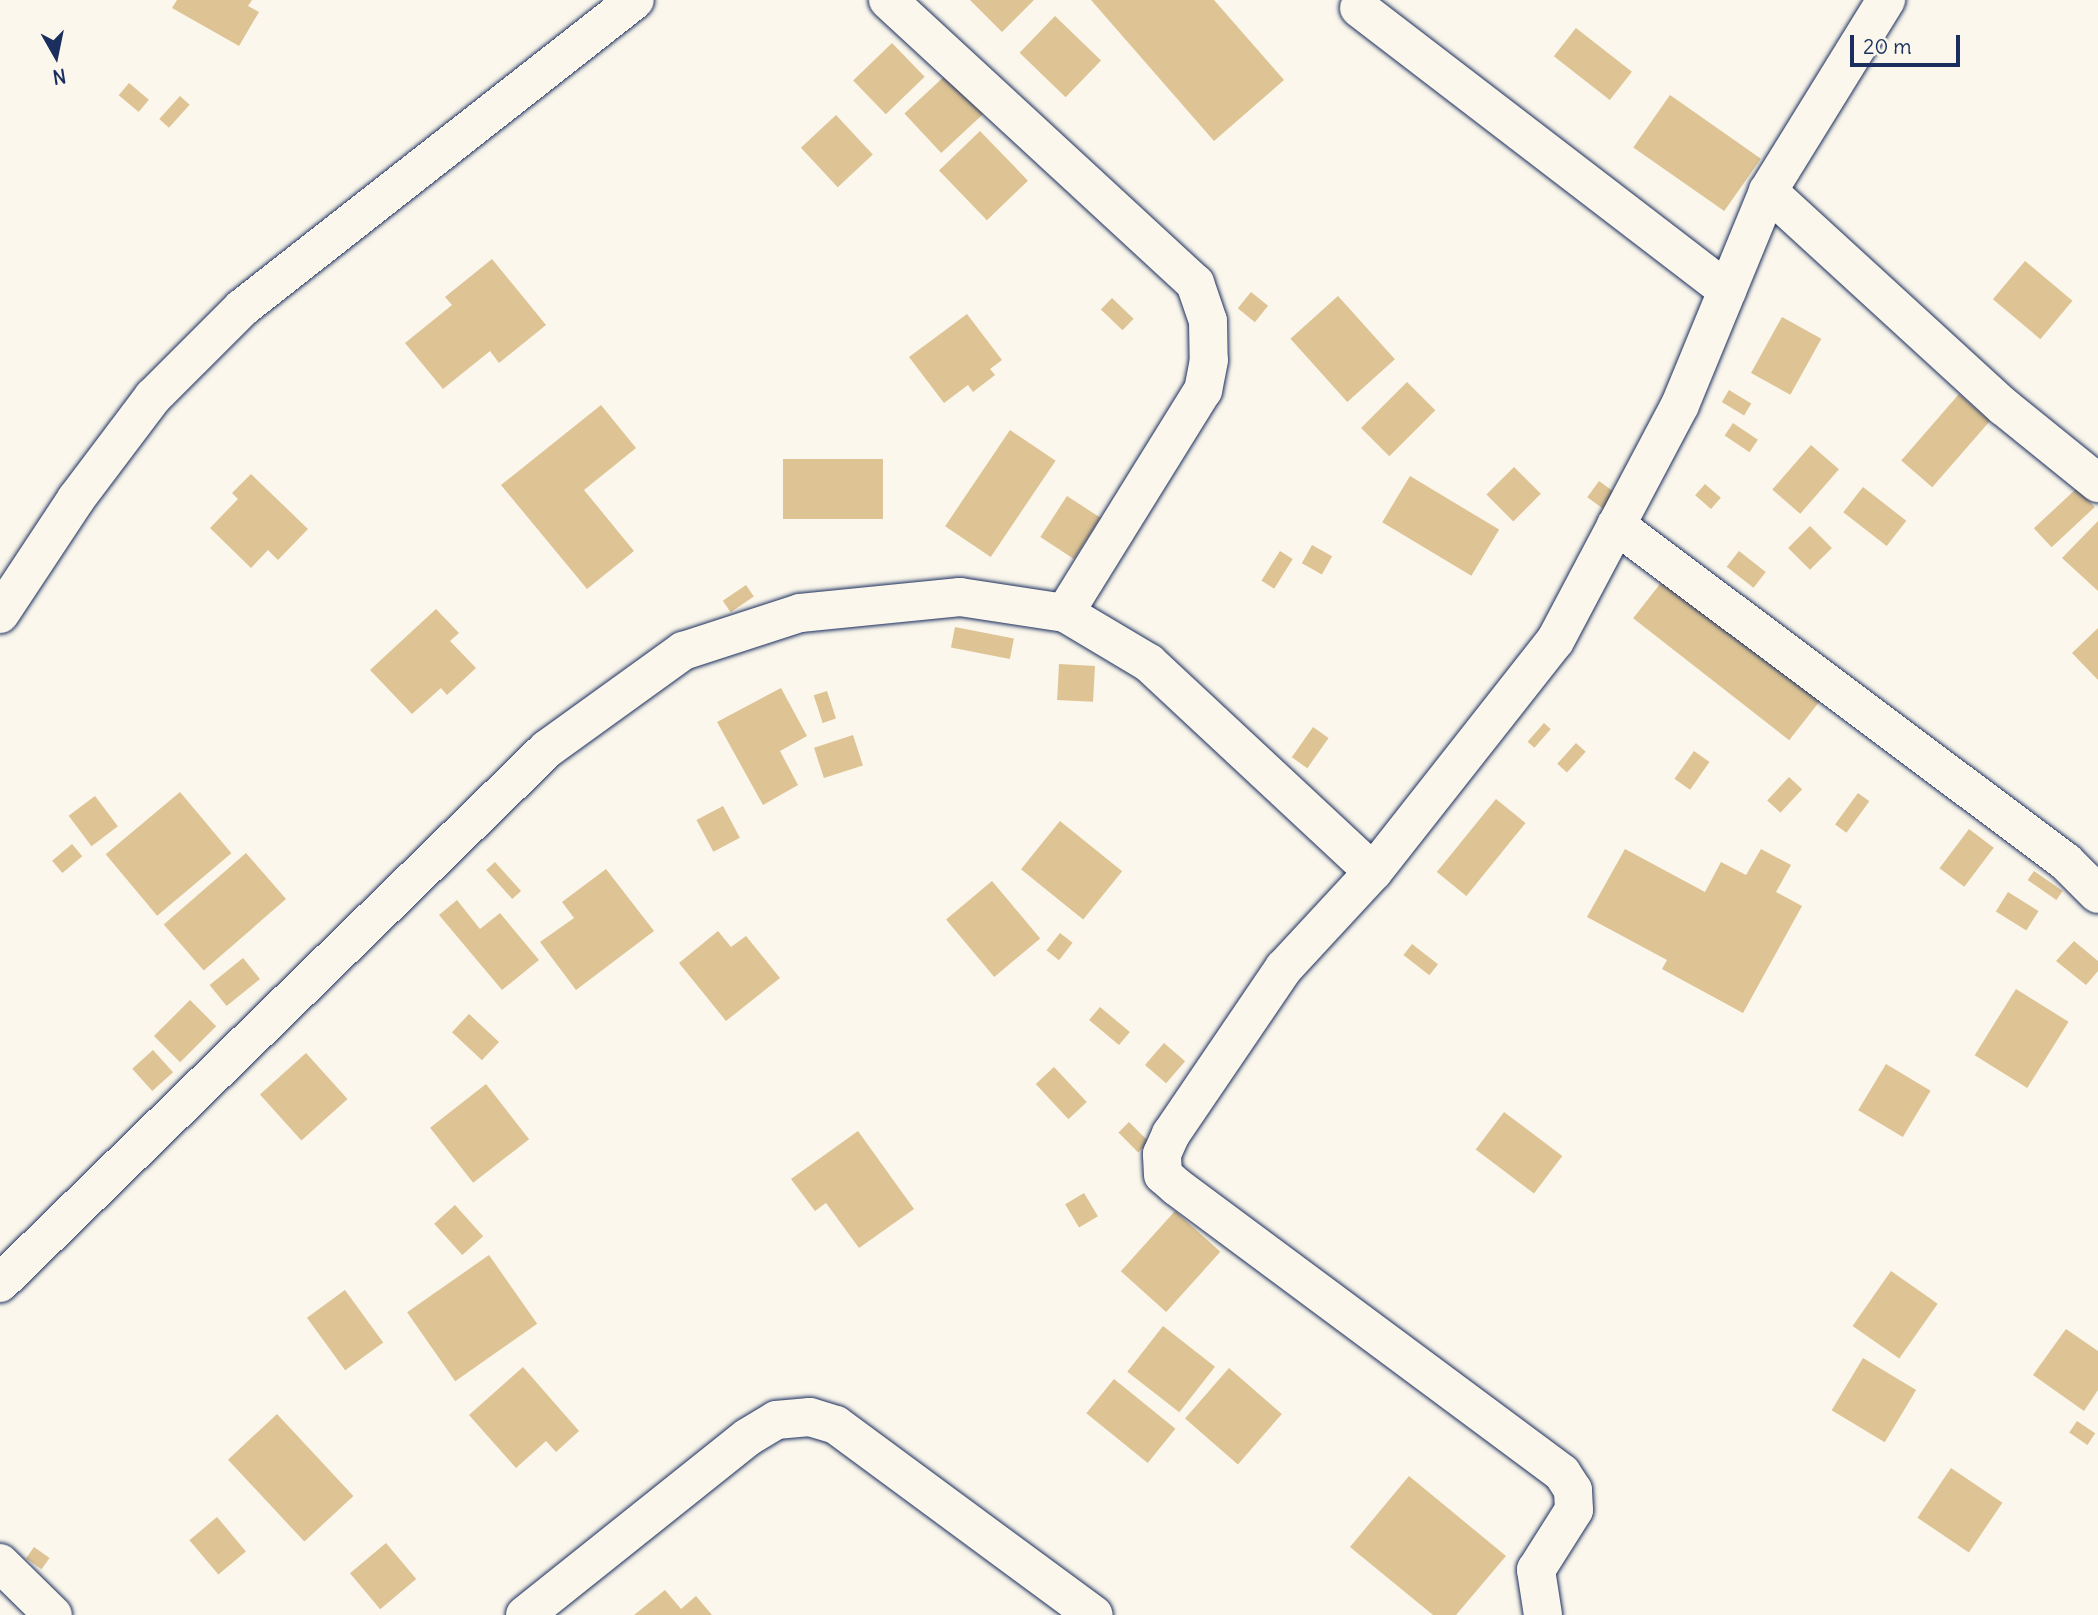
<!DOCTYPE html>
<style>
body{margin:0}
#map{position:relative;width:2098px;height:1615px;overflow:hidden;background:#fbf7ec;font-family:Delius,sans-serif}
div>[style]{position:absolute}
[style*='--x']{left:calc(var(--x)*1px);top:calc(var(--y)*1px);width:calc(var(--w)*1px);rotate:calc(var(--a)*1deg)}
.building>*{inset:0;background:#dec494;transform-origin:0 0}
.roads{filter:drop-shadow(0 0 2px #1b2f5e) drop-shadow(0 0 2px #1b2f5e)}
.minor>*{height:38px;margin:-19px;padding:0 19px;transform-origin:19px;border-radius:19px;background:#fbf7ec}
span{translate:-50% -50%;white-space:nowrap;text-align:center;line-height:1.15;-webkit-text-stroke:7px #fbf7ec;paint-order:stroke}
.north{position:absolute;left:21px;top:21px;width:70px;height:70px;-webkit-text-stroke:5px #fbf7ec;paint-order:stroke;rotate:171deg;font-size:19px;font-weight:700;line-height:28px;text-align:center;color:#1b2f5e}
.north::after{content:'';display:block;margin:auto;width:24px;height:32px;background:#1b2f5e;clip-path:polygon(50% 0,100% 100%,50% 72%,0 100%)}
.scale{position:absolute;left:1850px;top:35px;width:110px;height:32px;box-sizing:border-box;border:4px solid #1b2f5e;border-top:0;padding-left:9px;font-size:21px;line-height:24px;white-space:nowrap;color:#1b2f5e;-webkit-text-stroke:5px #fbf7ec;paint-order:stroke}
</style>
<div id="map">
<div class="building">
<div style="clip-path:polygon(177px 0,252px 0,248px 6px,259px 12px,239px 46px,172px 8px)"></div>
<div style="clip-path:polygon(970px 0,1034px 0,1002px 32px)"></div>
<div style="clip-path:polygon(1091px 0,1214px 0,1284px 80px,1214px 141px)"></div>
<div style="left:1055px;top:16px;width:64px;height:51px;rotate:44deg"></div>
<div style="left:1576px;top:28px;width:71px;height:36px;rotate:38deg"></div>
<div style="left:892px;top:43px;width:47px;height:54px;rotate:46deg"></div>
<div style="left:949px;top:72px;width:54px;height:61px;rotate:47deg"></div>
<div style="left:129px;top:83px;width:26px;height:16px;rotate:40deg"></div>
<div style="left:1670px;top:95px;width:111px;height:64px;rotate:35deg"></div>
<div style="left:180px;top:96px;width:13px;height:31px;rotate:42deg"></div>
<div style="left:836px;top:115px;width:54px;height:48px;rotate:47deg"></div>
<div style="left:980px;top:131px;width:69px;height:57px;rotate:46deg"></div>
<div style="clip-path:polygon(492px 259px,546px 325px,499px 363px,490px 351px,443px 389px,405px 343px,452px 305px,445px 297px)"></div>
<div style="left:2025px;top:261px;width:62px;height:50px;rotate:40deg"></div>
<div style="left:1251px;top:292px;width:22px;height:21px;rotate:39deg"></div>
<div style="left:1338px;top:296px;width:85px;height:64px;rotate:48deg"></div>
<div style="left:1112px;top:298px;width:30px;height:16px;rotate:44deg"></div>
<div style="clip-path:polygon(967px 314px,1002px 360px,990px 369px,995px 375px,973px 392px,968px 385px,944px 403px,909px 357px)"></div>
<div style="left:1782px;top:317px;width:45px;height:64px;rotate:29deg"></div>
<div style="left:1407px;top:382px;width:40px;height:65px;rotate:45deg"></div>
<div style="left:1729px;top:390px;width:26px;height:14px;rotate:31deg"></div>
<div style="left:1959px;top:394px;width:41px;height:88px;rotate:41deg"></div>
<div style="clip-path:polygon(601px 405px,636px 448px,584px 490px,634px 551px,587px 589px,501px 485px)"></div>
<div style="left:1733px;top:423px;width:30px;height:15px;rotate:34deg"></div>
<div style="left:1010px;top:430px;width:55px;height:116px;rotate:34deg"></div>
<div style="left:1811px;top:445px;width:37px;height:59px;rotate:41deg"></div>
<div style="left:783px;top:459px;width:100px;height:60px"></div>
<div style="left:1514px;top:467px;width:38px;height:39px;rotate:45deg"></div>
<div style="clip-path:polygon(251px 474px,308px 529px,278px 560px,268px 550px,251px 568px,210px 528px,238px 499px,232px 493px)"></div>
<div style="left:1410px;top:476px;width:104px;height:54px;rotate:31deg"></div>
<div style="left:1599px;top:481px;width:22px;height:20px;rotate:36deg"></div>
<div style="left:1705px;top:484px;width:21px;height:15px;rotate:41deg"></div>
<div style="left:1863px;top:487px;width:55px;height:32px;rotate:38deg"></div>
<div style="left:2077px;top:488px;width:26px;height:59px;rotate:47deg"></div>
<div style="left:1067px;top:496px;width:40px;height:49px;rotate:33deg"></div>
<div style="clip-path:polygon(2098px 521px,2098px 591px,2062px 558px)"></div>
<div style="left:1810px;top:526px;width:31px;height:31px;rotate:45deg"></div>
<div style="left:1312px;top:545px;width:23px;height:21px;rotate:29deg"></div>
<div style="left:1280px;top:551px;width:15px;height:35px;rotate:32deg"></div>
<div style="left:1739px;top:551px;width:34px;height:20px;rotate:38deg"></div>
<div style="left:1667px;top:575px;width:198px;height:55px;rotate:38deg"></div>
<div style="left:746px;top:585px;width:14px;height:28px;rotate:56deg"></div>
<div style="clip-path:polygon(436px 609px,459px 633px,450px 641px,476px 668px,447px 695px,441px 688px,412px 714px,370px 670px)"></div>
<div style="left:955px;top:627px;width:60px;height:21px;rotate:11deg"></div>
<div style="clip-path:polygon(2098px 628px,2098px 680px,2072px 653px)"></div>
<div style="left:1059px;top:664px;width:36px;height:36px;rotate:3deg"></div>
<div style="clip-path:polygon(781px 688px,807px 736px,780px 751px,798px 785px,763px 805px,717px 722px)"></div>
<div style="left:827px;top:691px;width:29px;height:14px;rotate:72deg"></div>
<div style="left:1544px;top:723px;width:9px;height:25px;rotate:41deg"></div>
<div style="left:1313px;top:727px;width:19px;height:37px;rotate:35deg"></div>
<div style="left:853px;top:735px;width:32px;height:41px;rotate:72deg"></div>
<div style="left:1576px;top:743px;width:13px;height:28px;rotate:42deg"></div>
<div style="left:1694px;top:751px;width:19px;height:34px;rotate:35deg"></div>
<div style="left:1789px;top:777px;width:18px;height:32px;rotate:43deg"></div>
<div style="left:180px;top:792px;width:80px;height:97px;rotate:50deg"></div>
<div style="left:1858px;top:793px;width:14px;height:39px;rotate:36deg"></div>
<div style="left:95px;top:796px;width:38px;height:33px;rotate:53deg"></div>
<div style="left:1496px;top:799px;width:38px;height:94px;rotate:39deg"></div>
<div style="left:723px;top:806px;width:36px;height:30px;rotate:62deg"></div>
<div style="left:1060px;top:821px;width:80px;height:62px;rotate:39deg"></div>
<div style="left:1969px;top:829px;width:31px;height:49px;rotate:37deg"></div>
<div style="left:72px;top:844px;width:16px;height:26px;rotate:50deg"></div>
<div style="clip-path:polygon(1625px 849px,1705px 892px,1721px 862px,1746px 875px,1761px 849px,1791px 865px,1776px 892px,1802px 906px,1743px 1013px,1662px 969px,1667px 960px,1587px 917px)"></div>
<div style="left:246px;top:853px;width:61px;height:109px;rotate:49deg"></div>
<div style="left:495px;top:862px;width:39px;height:12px;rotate:48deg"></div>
<div style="clip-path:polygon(606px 869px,654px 931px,576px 990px,540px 942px,574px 918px,562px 902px)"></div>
<div style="left:2034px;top:871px;width:35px;height:11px;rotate:35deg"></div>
<div style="left:992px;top:881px;width:75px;height:60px;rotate:50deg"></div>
<div style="left:2008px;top:892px;width:36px;height:23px;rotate:32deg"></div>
<div style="clip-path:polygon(457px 900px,480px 929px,500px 913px,539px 960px,502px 990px,439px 915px)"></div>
<div style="clip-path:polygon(718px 931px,731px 947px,746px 936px,780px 978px,726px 1021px,679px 963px)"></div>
<div style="left:1060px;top:933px;width:16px;height:22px;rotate:38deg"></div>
<div style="clip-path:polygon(2074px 941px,2098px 961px,2098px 971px,2086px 985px,2056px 961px)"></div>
<div style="left:1412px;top:944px;width:33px;height:14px;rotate:38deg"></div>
<div style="left:243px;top:958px;width:27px;height:43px;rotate:51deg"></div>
<div style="left:2016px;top:989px;width:62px;height:78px;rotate:32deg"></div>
<div style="left:190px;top:1000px;width:37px;height:51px;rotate:45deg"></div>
<div style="left:1100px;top:1007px;width:39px;height:17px;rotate:40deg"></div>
<div style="left:469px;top:1014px;width:41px;height:25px;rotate:43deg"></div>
<div style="left:1164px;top:1043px;width:28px;height:29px;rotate:41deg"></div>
<div style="left:153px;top:1050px;width:30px;height:28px;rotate:48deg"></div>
<div style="left:306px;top:1053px;width:62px;height:62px;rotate:48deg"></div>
<div style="left:1886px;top:1064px;width:52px;height:54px;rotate:31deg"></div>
<div style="left:1054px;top:1067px;width:48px;height:25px;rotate:47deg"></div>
<div style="left:486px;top:1084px;width:70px;height:71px;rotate:52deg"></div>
<div style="left:1504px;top:1112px;width:73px;height:47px;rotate:37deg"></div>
<div style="left:1129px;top:1122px;width:28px;height:15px;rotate:45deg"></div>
<div style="clip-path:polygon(858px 1131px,914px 1209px,859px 1248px,826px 1203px,815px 1211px,791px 1179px)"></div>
<div style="left:1084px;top:1193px;width:27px;height:22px;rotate:59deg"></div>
<div style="left:455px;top:1205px;width:42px;height:28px;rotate:48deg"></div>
<div style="left:1175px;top:1211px;width:61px;height:81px;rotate:42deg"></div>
<div style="left:489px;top:1255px;width:84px;height:100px;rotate:55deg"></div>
<div style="left:1891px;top:1271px;width:57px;height:67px;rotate:35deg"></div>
<div style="left:345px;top:1290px;width:65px;height:47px;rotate:54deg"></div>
<div style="left:1163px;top:1326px;width:66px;height:58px;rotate:38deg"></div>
<div style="clip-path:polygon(2066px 1329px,2098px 1351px,2098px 1390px,2084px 1411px,2033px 1375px)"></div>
<div style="left:1863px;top:1358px;width:62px;height:61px;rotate:31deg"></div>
<div style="clip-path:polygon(523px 1367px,579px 1431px,556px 1452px,546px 1441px,516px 1468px,469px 1415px)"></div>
<div style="left:1229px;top:1368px;width:70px;height:67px;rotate:41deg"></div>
<div style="left:1114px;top:1379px;width:79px;height:44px;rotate:39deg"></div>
<div style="left:277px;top:1414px;width:112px;height:67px;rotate:47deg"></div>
<div style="left:2077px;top:1421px;width:22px;height:14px;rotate:34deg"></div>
<div style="left:1951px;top:1468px;width:62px;height:60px;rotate:34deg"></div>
<div style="clip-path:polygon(1409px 1476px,1506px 1556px,1456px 1615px,1433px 1615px,1350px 1547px)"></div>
<div style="left:217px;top:1517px;width:45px;height:36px;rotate:50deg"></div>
<div style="left:386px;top:1543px;width:47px;height:47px;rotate:50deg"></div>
<div style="left:34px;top:1547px;width:19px;height:14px;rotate:35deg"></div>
<div style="clip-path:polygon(665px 1590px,681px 1609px,696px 1596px,712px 1615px,634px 1615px)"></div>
</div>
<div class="roads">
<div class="minor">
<div style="--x:888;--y:0;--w:418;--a:42.7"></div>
<div style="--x:1195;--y:283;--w:40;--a:71.1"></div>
<div style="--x:1208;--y:321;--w:39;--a:89"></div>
<div style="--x:1209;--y:360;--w:31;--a:101"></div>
<div style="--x:1203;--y:390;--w:262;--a:121.8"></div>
<div style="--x:1359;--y:8;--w:464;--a:37.5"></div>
<div style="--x:1768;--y:191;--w:320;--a:42.5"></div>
<div style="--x:2004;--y:407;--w:121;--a:39"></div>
<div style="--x:1616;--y:525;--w:562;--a:36.83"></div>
<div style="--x:2066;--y:862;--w:45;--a:45"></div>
<div style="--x:0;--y:614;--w:138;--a:-56.5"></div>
<div style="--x:76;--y:499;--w:128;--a:-53"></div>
<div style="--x:153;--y:397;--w:126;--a:-45"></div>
<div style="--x:242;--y:308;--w:499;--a:-38.1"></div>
<div style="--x:0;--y:1283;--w:764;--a:-44.31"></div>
<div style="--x:547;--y:749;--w:168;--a:-35.8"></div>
<div style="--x:683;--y:651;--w:123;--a:-18"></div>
<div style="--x:800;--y:613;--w:161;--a:-5.7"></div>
<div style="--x:960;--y:597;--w:106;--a:8.7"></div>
<div style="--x:1065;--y:613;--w:98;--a:30.8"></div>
<div style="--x:1149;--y:663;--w:306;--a:43"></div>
<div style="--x:0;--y:1563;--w:74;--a:44.5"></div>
<div style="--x:525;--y:1615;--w:285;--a:-38.6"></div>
<div style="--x:748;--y:1437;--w:33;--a:-31"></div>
<div style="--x:776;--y:1420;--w:34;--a:-5"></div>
<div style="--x:810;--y:1417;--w:27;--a:17"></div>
<div style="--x:836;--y:1425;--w:320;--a:36.4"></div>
<div style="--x:1543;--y:1615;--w:46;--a:-98.8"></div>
<div style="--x:1536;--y:1570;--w:71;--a:-57.7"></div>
<div style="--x:1574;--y:1510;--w:20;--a:-93"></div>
<div style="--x:1573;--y:1490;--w:20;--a:-123"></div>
<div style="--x:1562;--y:1473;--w:480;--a:-143.4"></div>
<div style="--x:1177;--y:1187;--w:18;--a:-139"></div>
<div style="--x:1163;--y:1175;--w:21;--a:-93"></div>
<div style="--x:1162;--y:1154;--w:22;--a:-66"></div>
<div style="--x:1171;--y:1134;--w:201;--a:-55.8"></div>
<div style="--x:1284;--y:968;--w:131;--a:-47.2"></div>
<div style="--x:1373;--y:872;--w:294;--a:-51.8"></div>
<div style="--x:1555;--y:641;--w:267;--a:-62.1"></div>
<div style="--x:1680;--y:405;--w:231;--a:-67.6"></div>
<div style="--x:1768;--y:191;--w:225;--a:-58.3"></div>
</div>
</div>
<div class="north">N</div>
<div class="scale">20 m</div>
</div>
